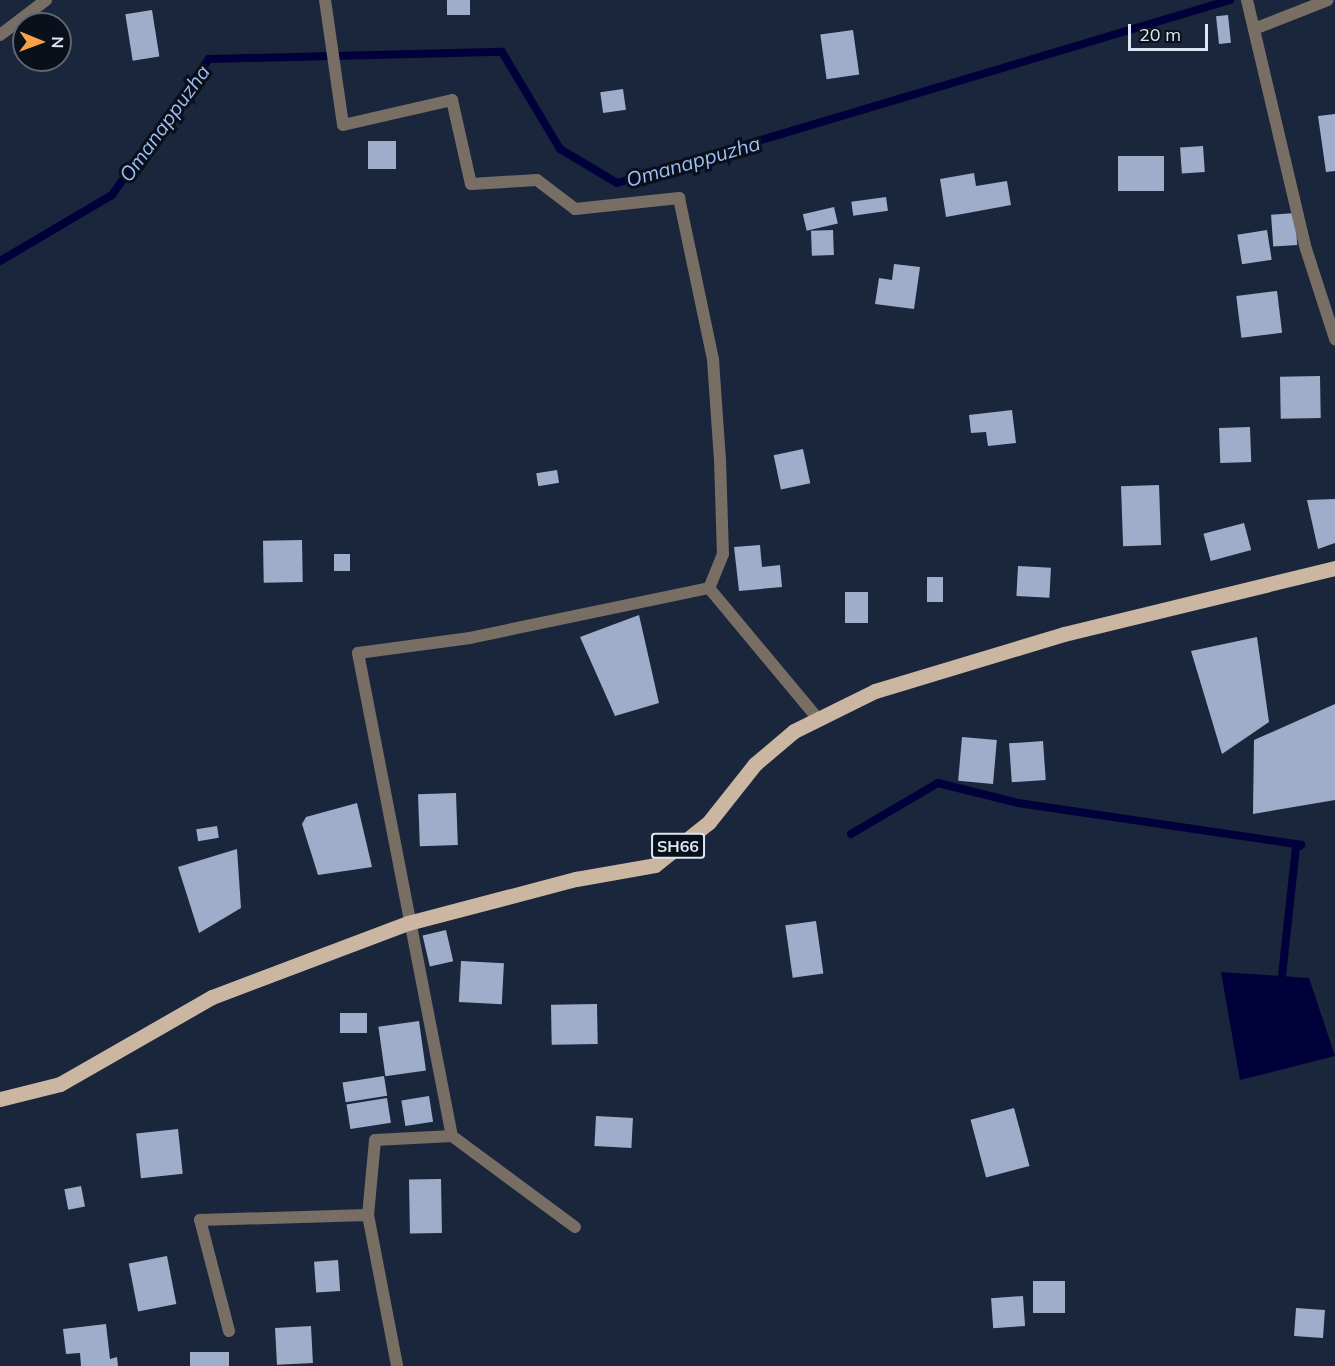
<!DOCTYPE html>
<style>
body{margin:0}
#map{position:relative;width:1335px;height:1366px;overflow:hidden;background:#1a263c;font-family:Mulish,sans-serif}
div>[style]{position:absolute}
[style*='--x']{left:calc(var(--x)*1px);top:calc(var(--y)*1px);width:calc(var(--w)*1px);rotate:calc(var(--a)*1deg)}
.water>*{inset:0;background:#00003b}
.stream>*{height:8px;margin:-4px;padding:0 4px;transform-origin:4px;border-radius:4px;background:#00003b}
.building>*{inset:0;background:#9eaeca;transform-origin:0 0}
.minor>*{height:12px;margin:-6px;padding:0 6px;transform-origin:6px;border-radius:6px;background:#786e64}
.primary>*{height:15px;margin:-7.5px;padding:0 7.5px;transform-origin:7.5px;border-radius:7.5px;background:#cbb6a2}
span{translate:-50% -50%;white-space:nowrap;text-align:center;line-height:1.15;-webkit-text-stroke:6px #0a1019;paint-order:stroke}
.shield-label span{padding:2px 4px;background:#0a1019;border:2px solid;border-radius:4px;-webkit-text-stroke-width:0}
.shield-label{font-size:16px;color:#dde6f4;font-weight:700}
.water-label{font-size:20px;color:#9ebff7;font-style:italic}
.north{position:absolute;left:12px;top:12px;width:60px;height:60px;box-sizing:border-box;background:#0a1019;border:2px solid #5e6671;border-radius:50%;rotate:91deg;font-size:16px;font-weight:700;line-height:24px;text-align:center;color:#dde6f4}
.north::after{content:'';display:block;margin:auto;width:21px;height:27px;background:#f5a345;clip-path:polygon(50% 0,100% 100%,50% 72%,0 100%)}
.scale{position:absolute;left:1128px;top:24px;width:80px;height:27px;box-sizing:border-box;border:3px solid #dde6f4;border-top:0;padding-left:8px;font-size:18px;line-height:21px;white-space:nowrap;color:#dde6f4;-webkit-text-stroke:4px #0a1019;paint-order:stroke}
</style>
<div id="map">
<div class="water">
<div style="clip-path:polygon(1221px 972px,1309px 978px,1335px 1056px,1240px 1080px)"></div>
</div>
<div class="stream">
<div style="--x:0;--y:261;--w:130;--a:-30.5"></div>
<div style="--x:112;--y:195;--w:167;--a:-54.5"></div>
<div style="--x:209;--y:59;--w:293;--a:-1.4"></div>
<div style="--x:502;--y:52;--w:113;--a:59.1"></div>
<div style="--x:560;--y:149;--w:66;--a:30.8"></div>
<div style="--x:617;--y:183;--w:640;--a:-16.62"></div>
<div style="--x:851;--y:834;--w:101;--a:-30.4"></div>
<div style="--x:938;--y:783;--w:82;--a:14"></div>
<div style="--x:1018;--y:803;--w:286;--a:8.4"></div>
<div style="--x:1281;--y:985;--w:138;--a:-83.8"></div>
<div style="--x:1296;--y:848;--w:6;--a:-31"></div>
</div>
<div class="building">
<div style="left:447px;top:0;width:23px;height:15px"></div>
<div style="left:152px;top:10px;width:47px;height:27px;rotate:81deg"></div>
<div style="left:1228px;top:15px;width:28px;height:12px;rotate:84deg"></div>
<div style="left:853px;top:30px;width:45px;height:33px;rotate:82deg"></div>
<div style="left:623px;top:89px;width:21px;height:23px;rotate:82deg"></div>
<div style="clip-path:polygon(1335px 114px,1335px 171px,1326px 172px,1318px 116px)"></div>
<div style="left:368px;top:141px;width:28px;height:28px"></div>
<div style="left:1203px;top:146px;width:26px;height:23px;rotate:86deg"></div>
<div style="left:1118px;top:156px;width:46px;height:35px"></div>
<div style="clip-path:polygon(974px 173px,976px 186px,1007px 181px,1011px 205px,946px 217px,940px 179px)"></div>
<div style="left:886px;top:197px;width:14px;height:35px;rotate:82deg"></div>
<div style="left:834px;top:207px;width:17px;height:32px;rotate:77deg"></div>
<div style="left:1295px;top:213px;width:32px;height:24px;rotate:86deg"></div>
<div style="left:833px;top:230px;width:25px;height:22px;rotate:88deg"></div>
<div style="left:1267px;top:230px;width:30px;height:30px;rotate:81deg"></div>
<div style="clip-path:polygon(894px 264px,920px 267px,914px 309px,875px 304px,879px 278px,892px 280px)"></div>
<div style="left:1277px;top:291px;width:42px;height:41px;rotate:83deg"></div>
<div style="left:1320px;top:376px;width:42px;height:40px;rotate:89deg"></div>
<div style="clip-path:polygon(1012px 410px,1016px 443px,988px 446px,986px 432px,971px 433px,969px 415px)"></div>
<div style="left:1250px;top:427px;width:35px;height:31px;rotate:88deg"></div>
<div style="left:803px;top:449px;width:35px;height:30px;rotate:78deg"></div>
<div style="left:557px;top:470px;width:13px;height:21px;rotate:81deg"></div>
<div style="left:1159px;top:485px;width:60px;height:38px;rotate:88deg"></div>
<div style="clip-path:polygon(1335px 499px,1335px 543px,1318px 549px,1307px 500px)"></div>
<div style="left:1244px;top:523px;width:28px;height:42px;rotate:75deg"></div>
<div style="left:302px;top:540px;width:42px;height:39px;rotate:89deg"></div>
<div style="clip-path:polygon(760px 545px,762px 567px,780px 565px,782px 587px,739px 591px,734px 547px)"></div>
<div style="left:334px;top:554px;width:16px;height:17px"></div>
<div style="left:1018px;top:566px;width:33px;height:30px;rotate:3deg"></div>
<div style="left:927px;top:577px;width:16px;height:25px"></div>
<div style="left:845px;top:592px;width:23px;height:31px"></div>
<div style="clip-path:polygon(639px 615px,659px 703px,615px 716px,580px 637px)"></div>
<div style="clip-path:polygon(1257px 637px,1269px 722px,1222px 754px,1191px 651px)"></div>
<div style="clip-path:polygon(1335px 704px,1335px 800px,1253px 814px,1254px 740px)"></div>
<div style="left:962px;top:737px;width:35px;height:44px;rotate:5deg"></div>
<div style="left:1043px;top:741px;width:39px;height:34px;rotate:86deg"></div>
<div style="left:456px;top:793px;width:52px;height:38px;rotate:88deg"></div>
<div style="clip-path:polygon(357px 803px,372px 867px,318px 875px,302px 824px,306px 817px)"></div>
<div style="left:217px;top:826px;width:12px;height:21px;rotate:81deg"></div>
<div style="clip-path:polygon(237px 849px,241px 908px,199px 933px,178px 867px)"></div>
<div style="left:816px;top:921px;width:53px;height:31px;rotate:82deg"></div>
<div style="left:446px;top:930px;width:32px;height:24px;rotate:77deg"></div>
<div style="left:461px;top:961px;width:43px;height:41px;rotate:3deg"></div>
<div style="left:597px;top:1004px;width:40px;height:46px;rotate:89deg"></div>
<div style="left:340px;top:1013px;width:27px;height:20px"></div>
<div style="left:419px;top:1021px;width:50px;height:41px;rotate:82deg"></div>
<div style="left:384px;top:1076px;width:20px;height:42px;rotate:81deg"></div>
<div style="left:429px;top:1096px;width:26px;height:28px;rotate:81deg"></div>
<div style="left:387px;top:1098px;width:25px;height:41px;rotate:81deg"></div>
<div style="left:1014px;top:1108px;width:60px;height:45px;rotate:75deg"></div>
<div style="left:596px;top:1116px;width:37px;height:30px;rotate:3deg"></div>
<div style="left:178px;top:1129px;width:45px;height:42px;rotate:84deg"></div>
<div style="left:441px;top:1179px;width:54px;height:32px;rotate:89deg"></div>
<div style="left:81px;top:1186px;width:21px;height:17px;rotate:79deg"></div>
<div style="left:167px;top:1256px;width:49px;height:39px;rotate:79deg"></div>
<div style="left:338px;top:1260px;width:31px;height:24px;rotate:86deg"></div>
<div style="left:1033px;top:1281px;width:32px;height:32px"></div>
<div style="left:1023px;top:1296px;width:30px;height:32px;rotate:86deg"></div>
<div style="left:1296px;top:1308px;width:29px;height:28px;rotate:4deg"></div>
<div style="clip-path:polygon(106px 1324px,110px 1359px,117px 1357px,118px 1366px,81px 1366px,80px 1353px,66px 1354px,63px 1329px)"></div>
<div style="left:311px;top:1326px;width:37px;height:36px;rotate:87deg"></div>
<div style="left:190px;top:1352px;width:39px;height:14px"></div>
</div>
<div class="minor">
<div style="--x:325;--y:0;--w:126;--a:81.8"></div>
<div style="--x:343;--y:125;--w:112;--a:-12.9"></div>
<div style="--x:452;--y:100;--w:86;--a:77.3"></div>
<div style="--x:471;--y:184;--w:66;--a:-3.5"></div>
<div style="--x:537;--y:180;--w:48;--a:37.3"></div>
<div style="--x:575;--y:209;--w:105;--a:-6"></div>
<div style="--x:679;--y:198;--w:166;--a:78.1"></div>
<div style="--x:713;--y:360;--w:100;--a:86"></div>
<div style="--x:720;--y:460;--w:94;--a:88.2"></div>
<div style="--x:723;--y:554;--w:37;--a:112"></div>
<div style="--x:709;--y:588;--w:244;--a:168.2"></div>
<div style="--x:470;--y:638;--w:113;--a:172.4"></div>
<div style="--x:358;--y:653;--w:492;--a:79"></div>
<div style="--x:452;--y:1136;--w:77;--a:177"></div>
<div style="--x:375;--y:1140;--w:75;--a:95.3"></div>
<div style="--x:368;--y:1215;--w:154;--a:79.1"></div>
<div style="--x:1247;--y:0;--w:256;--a:76.7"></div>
<div style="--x:1306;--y:249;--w:95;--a:72.1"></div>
<div style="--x:1254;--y:29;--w:79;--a:-21.4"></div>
<div style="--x:0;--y:35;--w:58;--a:-37.3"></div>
<div style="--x:709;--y:588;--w:170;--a:50.2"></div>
<div style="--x:452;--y:1136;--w:153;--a:36.5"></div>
<div style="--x:229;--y:1331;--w:115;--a:-104.6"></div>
<div style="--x:200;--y:1220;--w:168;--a:-1.7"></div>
</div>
<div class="primary">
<div style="--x:0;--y:1099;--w:62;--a:-14"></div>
<div style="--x:60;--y:1084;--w:175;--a:-29.8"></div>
<div style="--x:212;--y:997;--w:210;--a:-20.7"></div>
<div style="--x:408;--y:923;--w:174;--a:-14.7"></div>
<div style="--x:576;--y:879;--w:80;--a:-10"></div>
<div style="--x:655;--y:865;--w:69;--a:-38.5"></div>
<div style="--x:709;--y:822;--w:74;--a:-51.6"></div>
<div style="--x:755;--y:764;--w:51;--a:-40.2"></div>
<div style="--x:794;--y:731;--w:90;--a:-26.3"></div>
<div style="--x:875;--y:691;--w:197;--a:-16.8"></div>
<div style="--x:1064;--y:634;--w:279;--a:-13.7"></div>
</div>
<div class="shield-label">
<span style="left:678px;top:846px">SH66</span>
</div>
<div class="water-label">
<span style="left:164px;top:123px;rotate:-54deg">Omanappuzha</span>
<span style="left:693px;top:161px;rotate:-16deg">Omanappuzha</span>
</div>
<div class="north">N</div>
<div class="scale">20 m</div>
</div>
